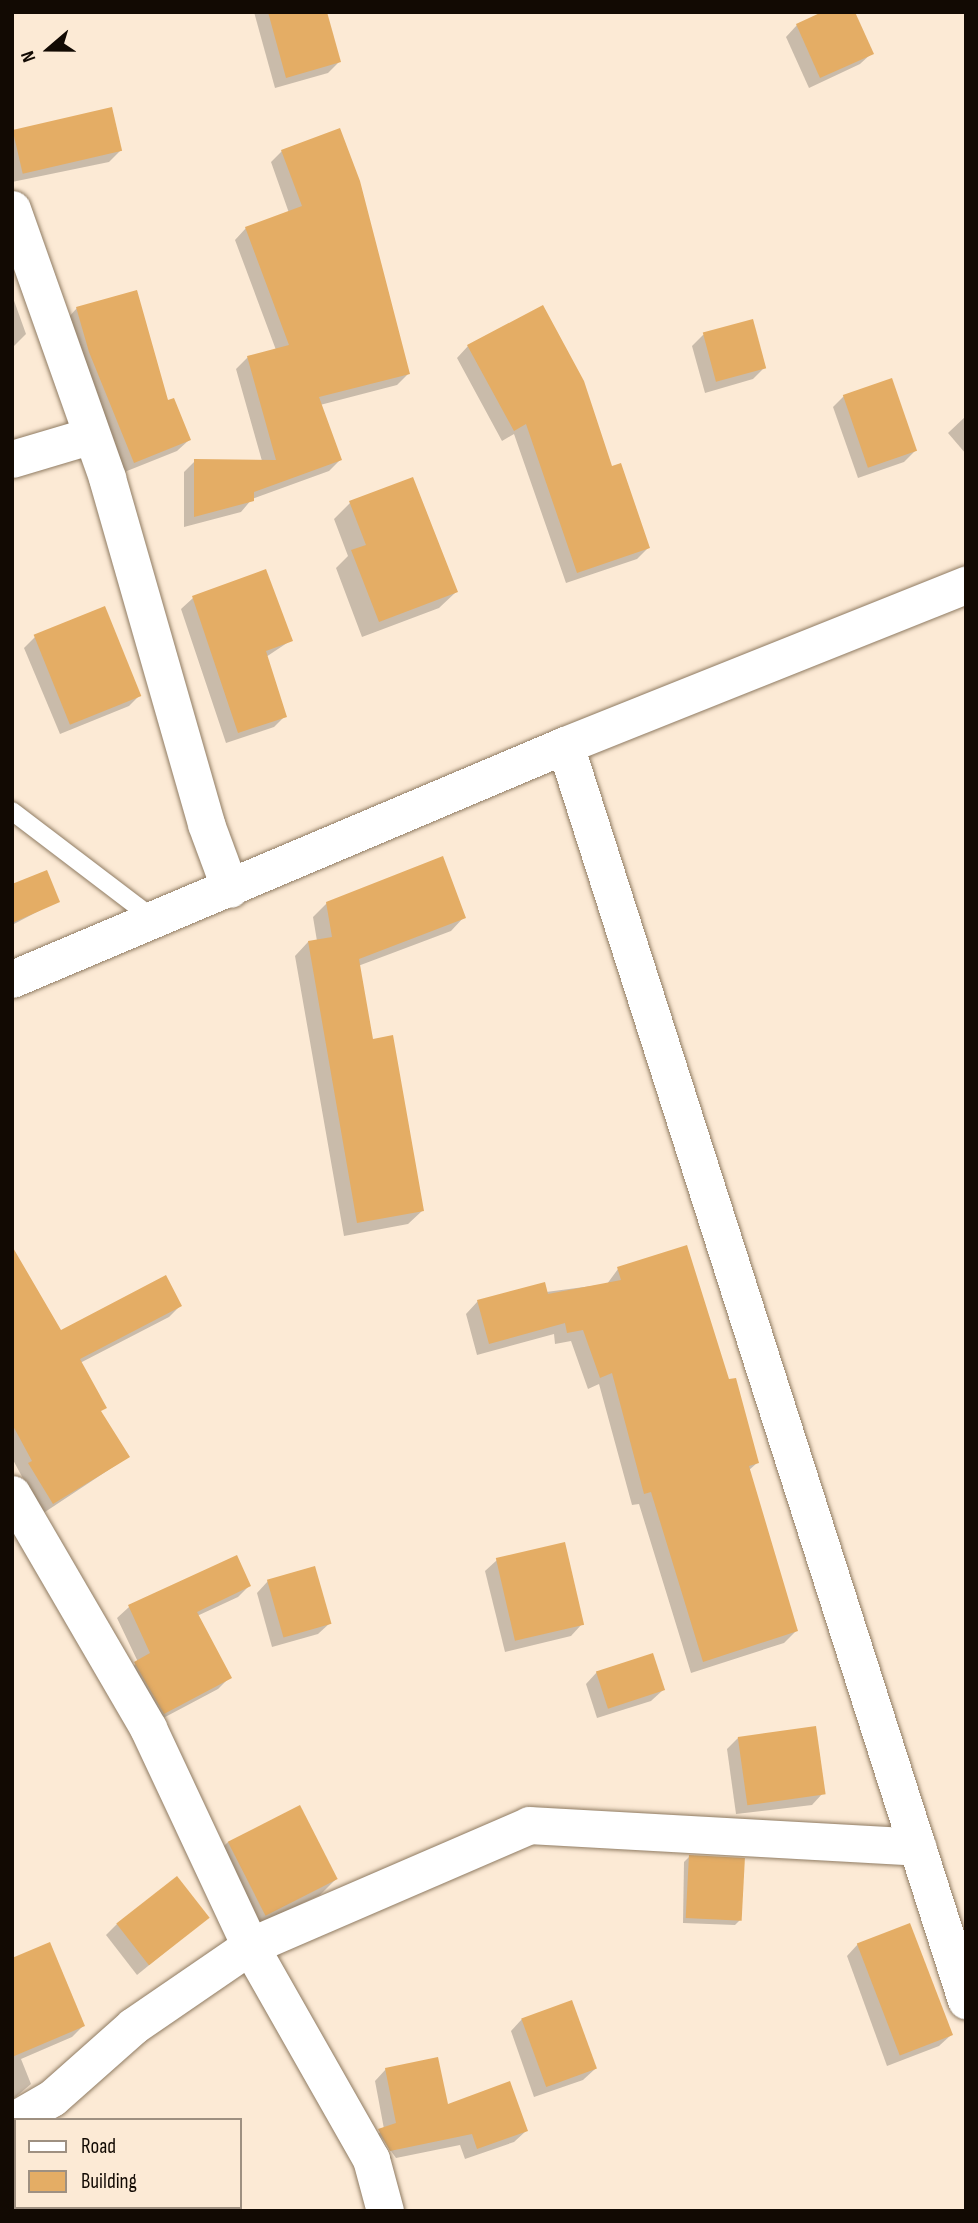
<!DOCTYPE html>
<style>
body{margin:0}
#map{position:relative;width:978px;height:2223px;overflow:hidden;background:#fcead5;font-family:"Sofia Sans Condensed",sans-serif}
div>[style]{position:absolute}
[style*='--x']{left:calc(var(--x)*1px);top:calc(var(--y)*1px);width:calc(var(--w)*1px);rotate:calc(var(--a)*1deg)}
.shadow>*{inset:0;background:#0003}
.building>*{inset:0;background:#e4ad65;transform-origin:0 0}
.roads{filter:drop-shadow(0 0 2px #8f7b62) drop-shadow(0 0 2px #8f7b62)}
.lane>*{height:18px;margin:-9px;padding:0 9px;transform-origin:9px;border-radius:9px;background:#fff}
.street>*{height:37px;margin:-18.5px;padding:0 18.5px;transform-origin:18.5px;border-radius:18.5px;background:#fff}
span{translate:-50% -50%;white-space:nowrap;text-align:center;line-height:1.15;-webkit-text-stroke:5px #fcead5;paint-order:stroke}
.frame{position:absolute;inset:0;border:14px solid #120a03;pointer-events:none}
.legend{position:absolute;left:14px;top:2118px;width:228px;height:91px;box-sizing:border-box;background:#fcead5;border:2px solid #9e9081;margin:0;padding:9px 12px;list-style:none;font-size:21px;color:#120a03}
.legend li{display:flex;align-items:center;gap:14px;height:35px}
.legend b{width:35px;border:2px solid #9e9081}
.north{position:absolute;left:14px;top:14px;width:70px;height:70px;-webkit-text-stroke:5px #fcead5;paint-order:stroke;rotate:250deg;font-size:19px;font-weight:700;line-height:28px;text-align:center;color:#120a03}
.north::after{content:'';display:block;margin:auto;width:24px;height:32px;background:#120a03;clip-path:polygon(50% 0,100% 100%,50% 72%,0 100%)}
</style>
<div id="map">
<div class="shadow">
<div style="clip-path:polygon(254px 12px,326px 12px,339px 62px,328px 73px,275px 88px)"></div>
<div style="clip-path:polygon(797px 25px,872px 53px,860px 64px,809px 88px,786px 37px)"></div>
<div style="clip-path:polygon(12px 131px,120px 151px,109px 162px,12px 182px)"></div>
<div style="clip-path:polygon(282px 151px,408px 374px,397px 385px,320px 405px,340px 460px,329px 471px,252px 499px,241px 512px,184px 527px,184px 472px,195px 461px,262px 461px,236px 369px,248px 357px,276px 350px,235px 240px,246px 228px,289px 213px,271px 162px)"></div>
<div style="clip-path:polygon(12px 295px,26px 334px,12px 348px)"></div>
<div style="clip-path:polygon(77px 308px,167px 402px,189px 440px,177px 451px,122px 473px,66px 320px)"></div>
<div style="clip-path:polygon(752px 321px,764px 368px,753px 379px,705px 393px,692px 346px,703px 335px)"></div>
<div style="clip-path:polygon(468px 346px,611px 469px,648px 548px,637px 559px,566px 583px,514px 434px,502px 441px,457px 358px)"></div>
<div style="clip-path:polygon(844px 396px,915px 451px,904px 462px,858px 478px,833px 407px)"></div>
<div style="clip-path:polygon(966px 416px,966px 454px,948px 433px)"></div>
<div style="clip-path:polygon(350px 503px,456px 592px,439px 608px,362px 637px,336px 568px,348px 556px,334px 519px)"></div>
<div style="clip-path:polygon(193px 598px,290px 641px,266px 657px,285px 716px,274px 727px,226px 743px,181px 609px)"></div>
<div style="clip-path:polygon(35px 637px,140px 695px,129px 706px,60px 734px,24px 648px)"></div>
<div style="clip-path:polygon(12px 886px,58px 901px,12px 925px)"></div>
<div style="clip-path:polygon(327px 903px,464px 917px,451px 931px,358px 966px,371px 1041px,422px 1211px,408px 1224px,344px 1236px,295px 956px,308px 942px,317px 941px,313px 917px)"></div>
<div style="clip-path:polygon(618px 1269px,757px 1463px,748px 1471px,796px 1631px,784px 1643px,691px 1673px,639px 1504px,632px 1505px,599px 1384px,588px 1389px,571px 1341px,555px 1344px,554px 1334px,477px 1355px,466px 1314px,478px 1301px,607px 1284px)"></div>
<div style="clip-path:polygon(12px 1279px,60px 1332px,180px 1306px,169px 1317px,80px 1363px,100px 1412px,128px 1457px,42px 1514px,12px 1458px)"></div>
<div style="clip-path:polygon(236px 1557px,249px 1586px,238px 1597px,197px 1616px,230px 1677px,218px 1689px,152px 1724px,124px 1674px,138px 1662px,117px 1618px,129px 1607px)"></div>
<div style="clip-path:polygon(497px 1560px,582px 1624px,571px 1636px,505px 1652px,485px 1571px)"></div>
<div style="clip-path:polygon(268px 1581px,330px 1623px,318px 1634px,272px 1647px,257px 1593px)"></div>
<div style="clip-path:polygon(597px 1672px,663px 1690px,651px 1701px,597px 1718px,586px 1684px)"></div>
<div style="clip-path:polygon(739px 1737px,823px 1793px,812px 1805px,736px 1814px,727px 1749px)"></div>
<div style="clip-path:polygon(228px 1842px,336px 1879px,320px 1895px,246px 1930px,212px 1858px)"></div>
<div style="clip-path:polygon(689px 1857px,740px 1920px,735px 1925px,683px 1923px,684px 1862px)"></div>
<div style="clip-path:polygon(207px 1918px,137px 1975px,106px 1935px,117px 1924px)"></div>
<div style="clip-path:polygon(858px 1944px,951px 2035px,939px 2046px,887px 2066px,847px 1956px)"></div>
<div style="clip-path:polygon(12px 1960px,83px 2026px,72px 2037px,21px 2059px,31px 2084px,12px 2100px)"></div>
<div style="clip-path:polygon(522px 2019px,595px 2069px,583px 2080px,534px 2097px,511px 2031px)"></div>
<div style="clip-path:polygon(386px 2069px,447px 2106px,526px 2131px,514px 2142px,465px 2159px,460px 2145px,396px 2158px,379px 2134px,392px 2159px,379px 2161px,368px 2142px,384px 2129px,375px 2081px)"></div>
<div style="clip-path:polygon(16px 2176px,16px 2207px,144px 2211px,12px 2211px)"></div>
</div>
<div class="building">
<div style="clip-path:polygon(268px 12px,327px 12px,341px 62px,286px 78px)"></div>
<div style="clip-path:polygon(822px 12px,855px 12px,874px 54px,820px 78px,796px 24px)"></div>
<div style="left:112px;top:107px;width:45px;height:102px;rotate:77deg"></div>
<div style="clip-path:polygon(340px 128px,360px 181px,410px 374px,319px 397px,342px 460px,254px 492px,254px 501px,194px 517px,194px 459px,276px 460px,247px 356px,289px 345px,245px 227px,302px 206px,281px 150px)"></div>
<div style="clip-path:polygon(137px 290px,168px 400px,174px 398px,191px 440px,134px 463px,89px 352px,76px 307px)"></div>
<div style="clip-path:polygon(543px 305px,584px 381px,612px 466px,621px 463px,650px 548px,577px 573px,526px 424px,514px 431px,467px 345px)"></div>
<div style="left:753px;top:319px;width:51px;height:52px;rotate:75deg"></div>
<div style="left:892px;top:378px;width:77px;height:52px;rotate:71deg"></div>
<div style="clip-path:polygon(413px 477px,458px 592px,379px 622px,351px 550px,366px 545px,349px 501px)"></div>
<div style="clip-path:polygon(266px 569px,293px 641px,266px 651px,287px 717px,238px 733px,192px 596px)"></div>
<div style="left:105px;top:606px;width:97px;height:77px;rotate:68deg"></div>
<div style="clip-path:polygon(443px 856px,466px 918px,359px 959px,373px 1039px,393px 1035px,424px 1211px,357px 1223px,308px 941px,332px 937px,326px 902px)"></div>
<div style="clip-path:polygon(47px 870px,60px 902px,12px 923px,12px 884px)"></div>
<div style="clip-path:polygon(687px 1245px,729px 1379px,736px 1378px,759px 1463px,749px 1466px,798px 1631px,703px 1662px,651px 1492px,644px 1494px,612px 1373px,600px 1378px,583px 1330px,567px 1333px,565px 1323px,489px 1344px,477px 1300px,545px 1282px,548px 1294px,621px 1280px,617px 1267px)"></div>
<div style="clip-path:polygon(12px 1246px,61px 1330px,166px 1275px,182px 1306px,80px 1359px,107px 1408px,101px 1411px,130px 1457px,53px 1504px,28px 1463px,32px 1461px,12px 1424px)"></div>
<div style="left:565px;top:1542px;width:85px;height:71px;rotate:77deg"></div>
<div style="clip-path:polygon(237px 1555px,251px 1586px,197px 1612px,232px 1678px,164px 1714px,134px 1662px,150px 1653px,128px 1605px)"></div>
<div style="left:315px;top:1566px;width:60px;height:50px;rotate:74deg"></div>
<div style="left:653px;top:1653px;width:39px;height:60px;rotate:72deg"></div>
<div style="left:816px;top:1726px;width:69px;height:79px;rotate:82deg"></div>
<div style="left:300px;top:1805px;width:83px;height:81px;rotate:63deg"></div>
<div style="left:689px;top:1855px;width:56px;height:63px;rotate:3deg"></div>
<div style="left:177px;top:1876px;width:53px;height:77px;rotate:52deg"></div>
<div style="left:910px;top:1923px;width:120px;height:57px;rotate:69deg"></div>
<div style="clip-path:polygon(50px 1942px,85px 2026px,12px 2057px,12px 1958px)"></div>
<div style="left:572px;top:2000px;width:73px;height:54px;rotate:70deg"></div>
<div style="clip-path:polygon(438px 2057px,448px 2104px,510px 2081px,528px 2131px,477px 2149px,472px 2134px,390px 2151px,378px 2129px,396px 2123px,385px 2068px)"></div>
</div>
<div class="roads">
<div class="lane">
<div style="--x:12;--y:811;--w:180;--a:37.3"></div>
</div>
<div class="street">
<div style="--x:12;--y:209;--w:285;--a:70.5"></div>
<div style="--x:107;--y:478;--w:360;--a:74"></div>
<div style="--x:206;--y:824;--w:69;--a:69.7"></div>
<div style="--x:12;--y:459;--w:80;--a:-16.6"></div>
<div style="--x:565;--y:745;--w:1318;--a:72.28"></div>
<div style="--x:12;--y:979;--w:600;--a:-22.94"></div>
<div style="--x:565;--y:745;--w:432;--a:-21.8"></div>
<div style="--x:12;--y:1494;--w:271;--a:59.8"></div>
<div style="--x:148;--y:1728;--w:241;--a:64.9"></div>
<div style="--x:250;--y:1946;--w:245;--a:60.4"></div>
<div style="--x:371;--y:2159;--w:54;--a:74.9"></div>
<div style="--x:12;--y:2121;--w:46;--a:-29.9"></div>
<div style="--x:52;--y:2098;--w:108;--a:-41.6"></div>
<div style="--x:133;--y:2026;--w:142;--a:-34.4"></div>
<div style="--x:250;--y:1946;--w:304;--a:-23.4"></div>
<div style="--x:529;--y:1825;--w:389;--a:3.2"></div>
</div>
</div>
<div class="frame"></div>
<ul class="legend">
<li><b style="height:9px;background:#fff"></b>Road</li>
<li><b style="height:19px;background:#e4ad65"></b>Building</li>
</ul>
<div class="north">N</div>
</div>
